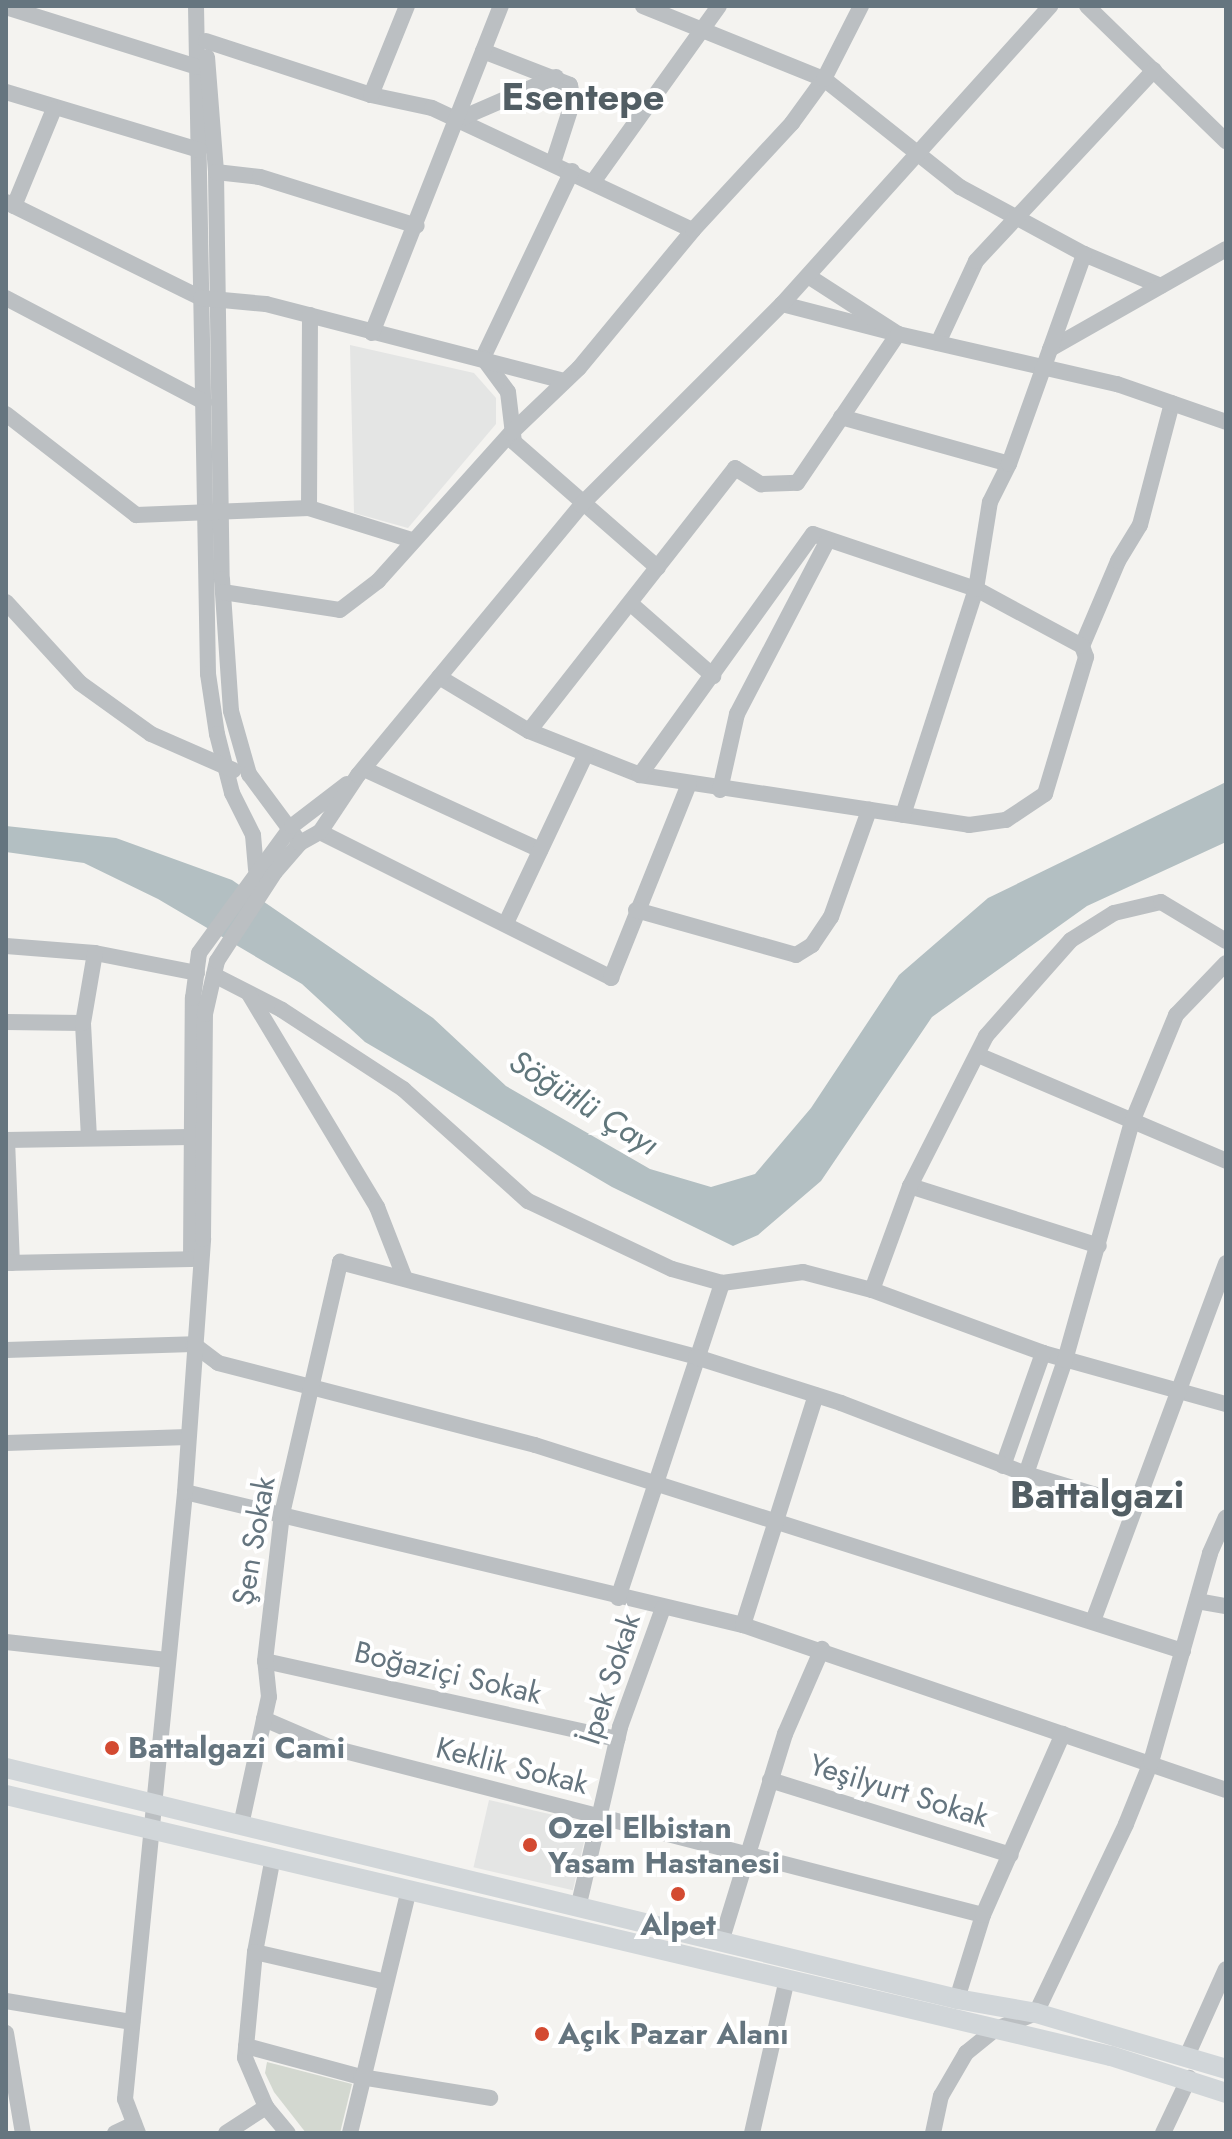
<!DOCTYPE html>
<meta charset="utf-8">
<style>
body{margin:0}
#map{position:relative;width:1232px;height:2139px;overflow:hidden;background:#f4f3f0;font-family:Jost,sans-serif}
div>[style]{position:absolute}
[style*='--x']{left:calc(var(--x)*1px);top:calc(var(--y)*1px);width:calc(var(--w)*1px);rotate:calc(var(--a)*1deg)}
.built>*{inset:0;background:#e4e5e4;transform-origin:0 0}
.green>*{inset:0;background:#d3d8d0}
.water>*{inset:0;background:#b3bfc2}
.minor>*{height:16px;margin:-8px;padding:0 8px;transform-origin:8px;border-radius:8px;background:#bbbfc2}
.major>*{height:20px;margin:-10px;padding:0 10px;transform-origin:10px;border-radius:10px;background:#d1d6d9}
.dots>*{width:22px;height:22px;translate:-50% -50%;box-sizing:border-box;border:4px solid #fff;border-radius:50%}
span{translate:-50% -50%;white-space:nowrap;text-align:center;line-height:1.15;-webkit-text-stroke:8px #fff;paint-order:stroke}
.street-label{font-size:30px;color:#65757f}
.poi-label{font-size:30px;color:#65757f;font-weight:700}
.left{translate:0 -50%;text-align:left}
.water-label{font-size:32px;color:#61777c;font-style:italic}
.district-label{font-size:38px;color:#525e64;font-weight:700}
.frame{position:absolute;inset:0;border:8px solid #65757f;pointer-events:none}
</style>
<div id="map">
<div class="built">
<div style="clip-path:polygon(350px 345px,474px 373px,496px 398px,496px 424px,408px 528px,354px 513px)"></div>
<div style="left:489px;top:1800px;width:102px;height:69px;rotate:13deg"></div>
</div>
<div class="green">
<div style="clip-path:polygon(267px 2062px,352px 2084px,340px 2133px,306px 2133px,274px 2092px,265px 2073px)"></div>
</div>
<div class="water">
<div style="clip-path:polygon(1226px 782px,1226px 842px,1087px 906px,932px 1017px,821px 1181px,758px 1235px,733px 1246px,612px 1187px,365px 1042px,302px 984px,158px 899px,84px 863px,6px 852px,6px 826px,116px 838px,232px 880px,433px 1018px,506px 1086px,650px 1169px,711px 1187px,755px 1174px,811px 1108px,899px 975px,988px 898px)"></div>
</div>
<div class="minor">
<div style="--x:196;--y:6;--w:668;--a:88.97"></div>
<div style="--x:208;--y:674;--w:61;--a:81.5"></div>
<div style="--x:217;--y:734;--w:61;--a:75.7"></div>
<div style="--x:232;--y:793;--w:47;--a:63.4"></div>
<div style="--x:253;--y:835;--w:35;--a:85"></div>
<div style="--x:643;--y:6;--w:195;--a:22"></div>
<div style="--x:824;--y:79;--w:174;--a:38.5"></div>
<div style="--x:960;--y:187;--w:141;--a:28.4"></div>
<div style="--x:1084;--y:254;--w:83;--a:22.6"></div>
<div style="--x:1087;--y:6;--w:194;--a:44.2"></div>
<div style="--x:6;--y:7;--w:200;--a:17.4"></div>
<div style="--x:206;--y:41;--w:174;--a:18.1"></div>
<div style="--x:371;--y:95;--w:62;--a:12"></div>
<div style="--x:432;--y:108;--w:288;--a:25.1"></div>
<div style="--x:483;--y:51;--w:93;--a:21.3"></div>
<div style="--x:570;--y:85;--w:16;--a:79"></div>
<div style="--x:573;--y:101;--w:65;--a:107.9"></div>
<div style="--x:207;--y:57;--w:115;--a:85.5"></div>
<div style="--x:216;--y:172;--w:407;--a:89.2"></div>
<div style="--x:222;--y:579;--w:132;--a:86.1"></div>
<div style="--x:231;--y:711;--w:66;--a:74.1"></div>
<div style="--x:249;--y:774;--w:86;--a:53.5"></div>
<div style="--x:6;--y:92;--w:202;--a:16.7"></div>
<div style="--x:371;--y:95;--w:96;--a:-68"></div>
<div style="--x:457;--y:120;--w:108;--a:-23.5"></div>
<div style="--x:572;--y:171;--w:207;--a:115.5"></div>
<div style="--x:483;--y:358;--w:42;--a:53.7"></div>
<div style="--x:508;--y:392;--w:50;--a:83.2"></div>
<div style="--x:514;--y:442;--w:191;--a:41.2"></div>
<div style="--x:216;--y:172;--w:44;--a:6.5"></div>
<div style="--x:260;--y:177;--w:164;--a:17.3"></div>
<div style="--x:593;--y:182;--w:216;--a:-54.4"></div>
<div style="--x:6;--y:202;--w:217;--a:26.2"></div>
<div style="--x:201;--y:298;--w:65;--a:5.3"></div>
<div style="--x:266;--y:304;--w:307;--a:14.5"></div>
<div style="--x:14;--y:206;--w:105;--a:-67.6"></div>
<div style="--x:6;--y:298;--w:224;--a:27.7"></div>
<div style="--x:782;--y:304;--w:120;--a:14.5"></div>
<div style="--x:898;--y:334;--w:107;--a:-147.2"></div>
<div style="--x:372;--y:333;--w:352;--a:-68.5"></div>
<div style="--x:938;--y:343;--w:90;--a:-65.1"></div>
<div style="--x:976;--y:261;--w:261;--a:-47"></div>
<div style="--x:1050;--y:349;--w:202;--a:-29.6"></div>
<div style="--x:6;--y:414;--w:165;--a:37.8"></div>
<div style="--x:136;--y:515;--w:173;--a:-2.3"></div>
<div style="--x:309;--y:508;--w:108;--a:17.3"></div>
<div style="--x:841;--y:417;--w:174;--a:15.6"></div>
<div style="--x:309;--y:508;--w:193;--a:-89.7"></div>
<div style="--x:223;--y:592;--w:118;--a:8.7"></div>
<div style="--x:340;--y:610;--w:48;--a:-37.3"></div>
<div style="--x:378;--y:581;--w:199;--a:-48.1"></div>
<div style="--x:511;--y:433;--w:94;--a:-43.7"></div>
<div style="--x:579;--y:368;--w:179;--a:-50.4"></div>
<div style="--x:693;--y:230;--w:146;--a:-47.2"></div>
<div style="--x:792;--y:123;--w:54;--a:-54"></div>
<div style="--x:824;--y:79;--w:82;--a:-63.1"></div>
<div style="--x:6;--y:602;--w:110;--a:47.6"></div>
<div style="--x:80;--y:683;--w:87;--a:35.7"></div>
<div style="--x:151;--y:734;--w:90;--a:23.7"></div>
<div style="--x:630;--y:603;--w:111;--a:41.3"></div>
<div style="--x:1082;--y:646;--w:92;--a:-67"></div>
<div style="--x:1118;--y:561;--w:42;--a:-58.6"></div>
<div style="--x:1140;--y:525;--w:126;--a:-75.3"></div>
<div style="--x:439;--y:677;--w:105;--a:31"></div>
<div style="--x:529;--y:731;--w:119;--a:21.6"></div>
<div style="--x:640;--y:775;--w:333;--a:8.6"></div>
<div style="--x:969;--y:825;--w:37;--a:-8"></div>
<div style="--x:1006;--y:820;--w:47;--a:-33.7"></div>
<div style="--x:1045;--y:794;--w:143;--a:-73.3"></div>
<div style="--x:1086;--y:657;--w:12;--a:-110"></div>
<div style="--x:1082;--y:646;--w:120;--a:-151.7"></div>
<div style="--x:976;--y:589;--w:172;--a:-161.4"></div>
<div style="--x:813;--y:534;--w:297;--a:125.7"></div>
<div style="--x:529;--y:731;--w:334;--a:-51.9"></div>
<div style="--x:735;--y:468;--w:31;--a:32"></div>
<div style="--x:761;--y:484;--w:36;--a:-2"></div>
<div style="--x:797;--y:483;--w:180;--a:-55.9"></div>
<div style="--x:898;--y:334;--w:225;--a:12.9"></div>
<div style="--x:1117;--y:384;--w:115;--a:19.2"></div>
<div style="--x:364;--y:769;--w:194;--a:24.7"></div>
<div style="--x:720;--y:790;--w:78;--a:-77.4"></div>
<div style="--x:737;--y:714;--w:194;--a:-62.4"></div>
<div style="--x:903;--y:815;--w:237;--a:-72.1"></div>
<div style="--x:976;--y:589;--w:88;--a:-80.9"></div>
<div style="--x:990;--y:502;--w:42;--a:-63.4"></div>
<div style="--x:1009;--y:464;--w:223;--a:-70.3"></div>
<div style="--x:320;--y:832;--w:326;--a:26.6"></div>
<div style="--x:611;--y:978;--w:209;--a:-68.1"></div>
<div style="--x:636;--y:910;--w:166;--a:15.7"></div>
<div style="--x:796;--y:955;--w:19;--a:-32"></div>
<div style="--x:812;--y:945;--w:34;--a:-56"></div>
<div style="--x:831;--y:917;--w:114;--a:-70.4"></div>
<div style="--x:506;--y:923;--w:185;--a:-64.7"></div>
<div style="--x:6;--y:946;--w:89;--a:4.5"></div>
<div style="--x:95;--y:953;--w:104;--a:11.1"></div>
<div style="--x:214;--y:975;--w:76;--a:27.2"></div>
<div style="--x:282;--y:1010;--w:145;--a:33.1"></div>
<div style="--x:403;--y:1089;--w:168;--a:41.9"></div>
<div style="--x:528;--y:1201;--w:159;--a:25.3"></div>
<div style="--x:672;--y:1269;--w:52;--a:15.6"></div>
<div style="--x:722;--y:1283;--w:82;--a:-7.7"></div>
<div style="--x:803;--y:1272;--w:71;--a:14.6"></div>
<div style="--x:872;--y:1290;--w:182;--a:20.2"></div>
<div style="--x:1043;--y:1353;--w:190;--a:15.6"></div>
<div style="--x:249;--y:994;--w:249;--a:59"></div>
<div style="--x:377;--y:1207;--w:77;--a:68.7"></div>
<div style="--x:6;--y:1022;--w:77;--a:0.7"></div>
<div style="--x:978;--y:1055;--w:270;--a:23.1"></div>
<div style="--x:89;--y:1138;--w:115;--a:-93"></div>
<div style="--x:83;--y:1023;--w:71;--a:-80.3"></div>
<div style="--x:6;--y:1140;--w:184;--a:-0.9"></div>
<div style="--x:7;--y:1140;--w:123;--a:87.7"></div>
<div style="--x:910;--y:1186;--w:198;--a:17.6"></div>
<div style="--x:191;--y:1259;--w:261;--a:-89.6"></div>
<div style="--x:193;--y:998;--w:45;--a:-82.4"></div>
<div style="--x:199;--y:953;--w:157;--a:-53.8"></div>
<div style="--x:292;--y:826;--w:69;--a:-37.4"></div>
<div style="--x:6;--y:1263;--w:185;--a:-1.2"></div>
<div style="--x:872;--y:1290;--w:111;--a:-69.9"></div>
<div style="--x:910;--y:1186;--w:168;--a:-63.1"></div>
<div style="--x:986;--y:1036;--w:128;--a:-48.5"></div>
<div style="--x:1071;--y:940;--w:51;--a:-32.1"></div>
<div style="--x:1114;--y:913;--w:48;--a:-13.2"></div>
<div style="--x:1161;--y:902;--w:76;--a:31"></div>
<div style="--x:6;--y:1350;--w:187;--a:-1.8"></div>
<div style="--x:193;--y:1344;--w:31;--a:37"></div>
<div style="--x:218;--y:1363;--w:327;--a:14.5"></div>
<div style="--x:535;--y:1445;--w:680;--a:17.64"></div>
<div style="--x:6;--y:1443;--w:182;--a:-1.9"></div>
<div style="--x:1003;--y:1466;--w:120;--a:-70.5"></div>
<div style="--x:1026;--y:1474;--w:120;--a:-71.1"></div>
<div style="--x:1065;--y:1360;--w:247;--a:-74.3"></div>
<div style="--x:1132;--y:1122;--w:116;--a:-67.6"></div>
<div style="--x:1176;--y:1015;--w:72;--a:-46.1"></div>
<div style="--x:185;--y:1492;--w:574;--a:13.41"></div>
<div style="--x:743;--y:1625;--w:510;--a:18.86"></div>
<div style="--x:618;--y:1598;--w:332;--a:-71.7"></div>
<div style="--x:1197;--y:1601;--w:29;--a:10"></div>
<div style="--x:1093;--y:1621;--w:382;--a:-69.6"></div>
<div style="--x:743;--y:1625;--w:241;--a:-72.4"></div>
<div style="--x:6;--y:1642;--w:162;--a:6.4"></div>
<div style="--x:265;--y:1661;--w:361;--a:12.5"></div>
<div style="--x:264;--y:1719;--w:71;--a:23.3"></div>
<div style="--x:329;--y:1747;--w:675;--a:14.41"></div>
<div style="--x:770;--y:1780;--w:252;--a:17.3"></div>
<div style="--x:241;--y:1825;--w:131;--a:-77.7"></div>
<div style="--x:269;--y:1697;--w:36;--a:-96"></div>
<div style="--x:265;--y:1661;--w:148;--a:-83.4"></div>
<div style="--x:282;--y:1514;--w:259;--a:-77"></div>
<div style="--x:340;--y:1262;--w:368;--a:14.9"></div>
<div style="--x:696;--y:1357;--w:152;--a:17.6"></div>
<div style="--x:841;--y:1403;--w:198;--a:21"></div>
<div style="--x:1026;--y:1474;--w:112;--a:16.7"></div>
<div style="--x:273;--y:1857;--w:97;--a:100.7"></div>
<div style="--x:255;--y:1952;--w:106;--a:95.4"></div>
<div style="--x:245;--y:2058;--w:53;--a:66.8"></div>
<div style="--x:266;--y:2107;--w:34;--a:50"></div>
<div style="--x:578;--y:1908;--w:186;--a:-76.9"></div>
<div style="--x:620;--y:1727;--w:127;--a:-70.1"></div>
<div style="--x:721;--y:1942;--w:218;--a:-72.9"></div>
<div style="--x:785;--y:1734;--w:93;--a:-66.5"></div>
<div style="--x:255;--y:1952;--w:134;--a:12.9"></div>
<div style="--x:957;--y:1999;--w:88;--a:-72.8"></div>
<div style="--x:983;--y:1915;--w:198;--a:-66.2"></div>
<div style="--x:6;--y:2001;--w:128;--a:9.5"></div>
<div style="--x:6;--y:2033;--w:101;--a:80.4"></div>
<div style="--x:246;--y:2046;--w:119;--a:15.1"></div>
<div style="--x:361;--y:2077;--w:131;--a:9.2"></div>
<div style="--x:1187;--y:2056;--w:95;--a:-65.9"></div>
<div style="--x:115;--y:2133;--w:21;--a:-25"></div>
<div style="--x:138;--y:2133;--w:36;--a:-111"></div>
<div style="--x:125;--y:2099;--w:610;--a:-84.35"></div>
<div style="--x:185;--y:1492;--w:254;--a:-85.9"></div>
<div style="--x:203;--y:1239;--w:225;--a:-89.5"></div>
<div style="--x:205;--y:1014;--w:54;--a:-77.2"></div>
<div style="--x:217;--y:961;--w:106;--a:-56.9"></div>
<div style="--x:275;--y:872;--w:38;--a:-49"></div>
<div style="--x:300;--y:843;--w:23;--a:-29"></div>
<div style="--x:320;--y:832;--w:69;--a:-56.3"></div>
<div style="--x:358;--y:775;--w:350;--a:-50.4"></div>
<div style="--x:581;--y:505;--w:284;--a:-45"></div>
<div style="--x:782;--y:304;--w:401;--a:-48"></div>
<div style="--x:226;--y:2133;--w:48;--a:-33"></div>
<div style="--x:350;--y:2133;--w:251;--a:-76.4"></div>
<div style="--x:752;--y:2133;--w:158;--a:-77.2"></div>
<div style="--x:933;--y:2133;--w:38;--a:-78"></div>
<div style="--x:941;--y:2096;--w:50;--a:-59.8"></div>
<div style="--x:966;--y:2053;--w:36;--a:-39"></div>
<div style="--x:994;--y:2030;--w:45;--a:-22"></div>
<div style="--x:1036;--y:2013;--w:209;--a:-64.5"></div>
<div style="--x:1126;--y:1824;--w:67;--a:-68"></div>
<div style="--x:1151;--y:1762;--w:217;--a:-74.2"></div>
<div style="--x:1210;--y:1553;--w:39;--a:-66"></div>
<div style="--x:1163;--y:2133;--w:61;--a:-64.7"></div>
</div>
<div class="major">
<div style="--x:6;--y:1768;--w:979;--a:13.65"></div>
<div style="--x:957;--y:1999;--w:80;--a:10"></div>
<div style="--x:1036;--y:2013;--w:198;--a:16.4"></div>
<div style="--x:6;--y:1795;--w:1135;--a:13.29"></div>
<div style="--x:1111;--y:2056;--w:121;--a:17.8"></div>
</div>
<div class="dots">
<div style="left:112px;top:1748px;background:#d34a31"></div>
<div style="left:530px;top:1845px;background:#d34a31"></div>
<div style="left:678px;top:1894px;background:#d34a31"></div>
<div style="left:542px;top:2034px;background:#d34a31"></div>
</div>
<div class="street-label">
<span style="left:254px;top:1541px;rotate:-80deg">Şen Sokak</span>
<span style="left:448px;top:1673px;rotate:13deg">Boğaziçi Sokak</span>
<span style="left:610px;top:1679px;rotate:-72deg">İpek Sokak</span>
<span style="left:512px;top:1766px;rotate:14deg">Keklik Sokak</span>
<span style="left:899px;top:1791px;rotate:17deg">Yeşilyurt Sokak</span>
</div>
<div class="poi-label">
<span class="left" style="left:128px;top:1748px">Battalgazi Cami</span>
<span class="left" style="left:548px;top:1845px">Ozel Elbistan<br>Yasam Hastanesi</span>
<span style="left:678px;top:1925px">Alpet</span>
<span class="left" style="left:558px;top:2034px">Açık Pazar Alanı</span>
</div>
<div class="water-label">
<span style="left:584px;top:1103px;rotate:32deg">Söğütlü Çayı</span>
</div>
<div class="district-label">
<span style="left:583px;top:97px">Esentepe</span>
<span style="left:1097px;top:1495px">Battalgazi</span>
</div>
<div class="frame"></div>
</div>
